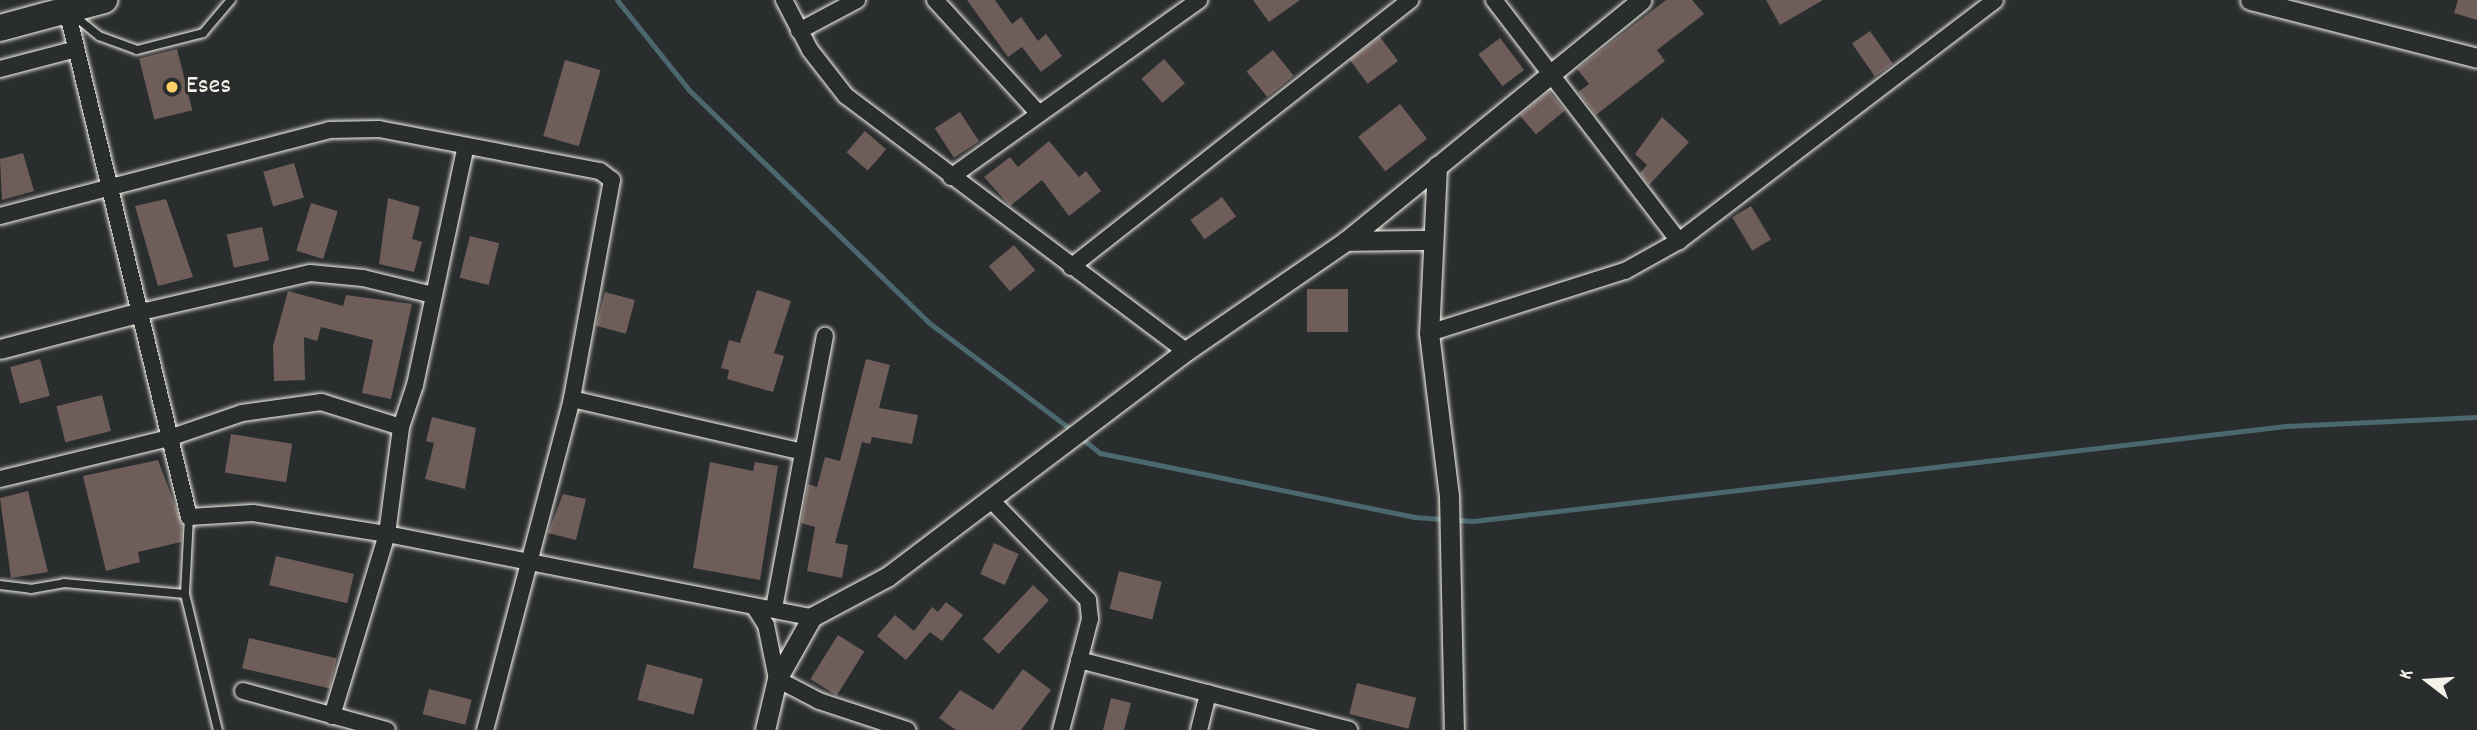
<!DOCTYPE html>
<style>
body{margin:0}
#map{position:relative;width:2477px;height:730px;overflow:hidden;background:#2a2d2e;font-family:Dekko,sans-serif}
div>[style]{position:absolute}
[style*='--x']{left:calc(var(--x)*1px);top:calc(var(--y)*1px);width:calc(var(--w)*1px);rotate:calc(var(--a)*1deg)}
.stream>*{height:5px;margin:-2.5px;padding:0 2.5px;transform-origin:2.5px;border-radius:2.5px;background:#4b686e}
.building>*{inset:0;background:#6f5d5a;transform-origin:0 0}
.roads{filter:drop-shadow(0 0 2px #f4f1e8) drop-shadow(0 0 2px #f4f1e8)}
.service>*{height:8px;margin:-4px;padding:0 4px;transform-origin:4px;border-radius:4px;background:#2a2d2e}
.minor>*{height:16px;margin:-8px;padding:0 8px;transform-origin:8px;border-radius:8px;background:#2a2d2e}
.tertiary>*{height:19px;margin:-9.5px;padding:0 9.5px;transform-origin:9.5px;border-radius:9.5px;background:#2a2d2e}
.trunk>*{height:26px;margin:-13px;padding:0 13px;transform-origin:13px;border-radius:13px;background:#2a2d2e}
.dots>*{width:19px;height:19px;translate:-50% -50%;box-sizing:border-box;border:4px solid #2a2d2e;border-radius:50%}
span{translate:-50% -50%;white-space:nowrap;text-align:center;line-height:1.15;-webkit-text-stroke:6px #2a2d2e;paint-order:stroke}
.poi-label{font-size:26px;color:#f4f1e8}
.left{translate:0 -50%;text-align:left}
.north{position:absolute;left:2393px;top:646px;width:70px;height:70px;-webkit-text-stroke:5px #2a2d2e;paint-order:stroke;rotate:287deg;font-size:19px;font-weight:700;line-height:28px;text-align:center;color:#f4f1e8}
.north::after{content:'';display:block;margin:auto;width:24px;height:32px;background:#f4f1e8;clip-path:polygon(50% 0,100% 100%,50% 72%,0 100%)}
</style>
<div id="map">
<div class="stream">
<div style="--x:617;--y:0;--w:115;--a:51.3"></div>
<div style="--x:689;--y:90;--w:333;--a:44.1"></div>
<div style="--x:928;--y:322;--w:181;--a:36.9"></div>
<div style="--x:1080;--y:437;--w:26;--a:39"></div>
<div style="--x:1100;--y:453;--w:320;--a:11.5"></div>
<div style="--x:1414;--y:517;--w:59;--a:3.9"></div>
<div style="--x:1473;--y:521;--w:818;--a:-6.67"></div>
<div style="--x:2285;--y:426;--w:192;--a:-2.7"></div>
</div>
<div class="building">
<div style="clip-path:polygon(967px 0,995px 0,1012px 24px,1021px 17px,1038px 41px,1046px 34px,1062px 56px,1041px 72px,1022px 47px,1008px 57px)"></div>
<div style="clip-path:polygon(1253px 0,1300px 0,1269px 22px)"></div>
<div style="clip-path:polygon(1666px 0,1692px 0,1704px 14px,1657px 50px,1665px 61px,1596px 115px,1578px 92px,1589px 84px,1577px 69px)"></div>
<div style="clip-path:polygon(1766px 0,1823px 0,1780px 25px)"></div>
<div style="clip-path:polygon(2458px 0,2477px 0,2477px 20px,2454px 13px)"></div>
<div style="left:1870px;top:31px;width:40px;height:22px;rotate:55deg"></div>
<div style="left:1380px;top:37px;width:30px;height:38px;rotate:53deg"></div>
<div style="left:1500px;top:38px;width:40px;height:27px;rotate:53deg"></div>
<div style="left:177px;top:49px;width:63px;height:39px;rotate:76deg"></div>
<div style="left:1273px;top:50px;width:33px;height:34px;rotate:51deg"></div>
<div style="left:1164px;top:59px;width:32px;height:30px;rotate:49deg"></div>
<div style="left:565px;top:60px;width:37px;height:79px;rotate:16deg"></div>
<div style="left:1549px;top:91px;width:25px;height:38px;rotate:50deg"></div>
<div style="left:1400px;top:104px;width:44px;height:53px;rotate:52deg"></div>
<div style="left:960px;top:112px;width:35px;height:30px;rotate:57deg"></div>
<div style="clip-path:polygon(1662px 117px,1689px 142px,1649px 185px,1640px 173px,1647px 165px,1635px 154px)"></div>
<div style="left:865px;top:131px;width:28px;height:28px;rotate:41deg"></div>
<div style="clip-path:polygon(1049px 141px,1079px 177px,1086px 171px,1101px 191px,1069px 216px,1042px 180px,1010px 206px,984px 177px,1010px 157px,1018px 167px)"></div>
<div style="clip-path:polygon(23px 153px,34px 191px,2px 200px,0 159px)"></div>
<div style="left:294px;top:163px;width:36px;height:32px;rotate:74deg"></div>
<div style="left:1222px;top:197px;width:24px;height:39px;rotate:54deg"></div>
<div style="clip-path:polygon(388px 198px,420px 207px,412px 239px,422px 242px,414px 272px,379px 264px)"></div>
<div style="clip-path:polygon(166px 199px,193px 277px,158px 286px,135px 206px)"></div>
<div style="left:311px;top:203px;width:28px;height:50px;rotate:17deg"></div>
<div style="left:1751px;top:206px;width:39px;height:22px;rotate:59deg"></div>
<div style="left:262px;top:227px;width:34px;height:36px;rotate:78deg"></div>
<div style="left:470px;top:236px;width:30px;height:43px;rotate:14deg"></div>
<div style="left:1014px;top:245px;width:33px;height:33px;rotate:50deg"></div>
<div style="left:1307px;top:289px;width:41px;height:43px"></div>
<div style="clip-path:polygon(757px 290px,791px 301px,774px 353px,784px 356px,773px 392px,727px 379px,729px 370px,721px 368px,729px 340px,740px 343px)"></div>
<div style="clip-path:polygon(288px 291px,343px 306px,346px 295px,412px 304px,391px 399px,362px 393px,373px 340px,321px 327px,317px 341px,304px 337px,305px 380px,274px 381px,273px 346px)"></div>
<div style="left:605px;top:292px;width:31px;height:35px;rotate:15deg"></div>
<div style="left:40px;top:359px;width:38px;height:31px;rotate:75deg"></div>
<div style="clip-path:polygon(866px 359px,890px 365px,879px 408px,918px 415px,912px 444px,872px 437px,870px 444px,862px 442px,835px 543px,848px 545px,842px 578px,807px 571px,815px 527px,801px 523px,808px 484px,817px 487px,825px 457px,840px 461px)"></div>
<div style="left:102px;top:395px;width:37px;height:47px;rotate:76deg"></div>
<div style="clip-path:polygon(432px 417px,476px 428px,465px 489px,425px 479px,434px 443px,426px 441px)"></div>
<div style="left:231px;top:434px;width:62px;height:39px;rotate:9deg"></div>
<div style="clip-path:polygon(158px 460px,182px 524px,181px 542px,138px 552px,140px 562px,106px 571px,83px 476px)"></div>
<div style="clip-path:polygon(710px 462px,753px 471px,755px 462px,778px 466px,760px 580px,693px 568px)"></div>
<div style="clip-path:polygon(28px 491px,48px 572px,11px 578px,0 498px)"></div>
<div style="clip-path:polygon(563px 494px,586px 499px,576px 540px,548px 533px)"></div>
<div style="left:994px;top:543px;width:27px;height:34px;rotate:24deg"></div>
<div style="left:276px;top:556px;width:80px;height:30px;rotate:13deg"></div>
<div style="left:1119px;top:571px;width:44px;height:39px;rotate:14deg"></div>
<div style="left:1033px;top:585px;width:22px;height:74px;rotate:43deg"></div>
<div style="clip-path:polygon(946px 602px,963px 615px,942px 641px,930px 632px,906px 660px,877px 636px,895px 615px,914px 631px,932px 607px,938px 612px)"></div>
<div style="left:838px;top:635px;width:31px;height:52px;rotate:32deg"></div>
<div style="left:249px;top:638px;width:90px;height:31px;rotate:13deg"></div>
<div style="left:647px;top:664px;width:58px;height:37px;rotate:15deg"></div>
<div style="clip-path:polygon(1023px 669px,1051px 690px,1021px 730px,956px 730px,939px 718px,960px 690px,993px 710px)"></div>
<div style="left:1357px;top:683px;width:61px;height:32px;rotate:14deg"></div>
<div style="left:429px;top:689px;width:44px;height:26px;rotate:14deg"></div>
<div style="clip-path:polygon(1111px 698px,1131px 703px,1124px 730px,1103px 730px)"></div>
</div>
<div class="roads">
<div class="service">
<div style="--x:72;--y:14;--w:35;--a:39"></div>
<div style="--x:99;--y:36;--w:40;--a:20.2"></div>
<div style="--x:137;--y:50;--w:68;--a:-14.4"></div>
<div style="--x:203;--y:33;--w:43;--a:-49.7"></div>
<div style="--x:189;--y:517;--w:77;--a:93"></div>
<div style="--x:185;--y:594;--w:140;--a:76.4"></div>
<div style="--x:0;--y:585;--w:31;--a:7"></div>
<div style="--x:31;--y:589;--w:34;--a:-10"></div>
<div style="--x:64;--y:583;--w:121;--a:5.2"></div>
</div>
<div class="minor">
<div style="--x:784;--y:0;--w:56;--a:62.5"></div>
<div style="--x:810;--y:50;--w:58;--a:52"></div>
<div style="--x:846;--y:96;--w:425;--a:36.9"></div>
<div style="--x:935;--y:0;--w:154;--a:47.6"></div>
<div style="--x:1494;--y:0;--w:304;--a:52.5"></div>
<div style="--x:67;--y:10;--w:521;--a:76.47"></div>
<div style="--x:189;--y:517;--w:64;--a:-3.6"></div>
<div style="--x:253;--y:513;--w:136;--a:8.9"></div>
<div style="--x:387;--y:534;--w:433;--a:11.1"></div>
<div style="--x:799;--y:31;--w:66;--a:-28.1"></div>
<div style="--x:0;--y:69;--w:79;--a:-14.7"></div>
<div style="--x:951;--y:177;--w:305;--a:-35.5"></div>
<div style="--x:0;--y:216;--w:340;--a:-14.6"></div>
<div style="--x:329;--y:130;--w:50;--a:-1.1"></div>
<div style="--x:379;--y:129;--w:225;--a:10.8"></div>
<div style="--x:600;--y:171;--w:15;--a:37"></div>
<div style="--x:612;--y:180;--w:223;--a:100.4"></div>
<div style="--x:572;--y:399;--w:342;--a:104.7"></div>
<div style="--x:1071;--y:267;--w:432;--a:-38.2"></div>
<div style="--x:141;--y:312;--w:173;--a:-13"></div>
<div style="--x:310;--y:273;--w:53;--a:5.4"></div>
<div style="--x:363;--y:278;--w:72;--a:13.7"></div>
<div style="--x:1429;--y:333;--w:206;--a:-17.6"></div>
<div style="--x:1625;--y:271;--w:62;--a:-29.1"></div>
<div style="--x:1679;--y:241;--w:397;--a:-37.3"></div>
<div style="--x:572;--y:399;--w:237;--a:12.9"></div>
<div style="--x:0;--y:479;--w:174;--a:-13.6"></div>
<div style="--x:169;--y:438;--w:77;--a:-18.9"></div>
<div style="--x:242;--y:413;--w:80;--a:-7.9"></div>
<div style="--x:321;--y:402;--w:84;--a:17.4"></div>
<div style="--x:992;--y:501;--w:138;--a:45.9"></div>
<div style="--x:1088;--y:600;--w:19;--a:84"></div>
<div style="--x:1090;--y:619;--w:115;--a:104.6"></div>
<div style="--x:755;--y:608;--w:20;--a:57"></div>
<div style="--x:766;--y:625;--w:55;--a:78.5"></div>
<div style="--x:777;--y:679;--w:47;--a:27.6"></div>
<div style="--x:819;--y:701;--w:93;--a:18.2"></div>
<div style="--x:774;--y:608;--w:277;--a:-79.4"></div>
<div style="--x:1079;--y:660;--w:279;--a:14.5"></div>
<div style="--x:243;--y:691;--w:149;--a:15.2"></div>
<div style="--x:332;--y:716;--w:190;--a:-73.2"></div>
<div style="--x:387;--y:534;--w:108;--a:-82.5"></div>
<div style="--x:401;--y:427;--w:44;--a:-71.6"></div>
<div style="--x:415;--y:385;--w:244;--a:-78"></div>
<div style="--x:1199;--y:730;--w:38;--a:-76"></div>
</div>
<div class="tertiary">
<div style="--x:2250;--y:0;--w:234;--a:14.3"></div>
<div style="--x:1437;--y:166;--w:167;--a:92.7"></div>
<div style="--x:1429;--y:333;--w:164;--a:83"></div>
<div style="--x:1449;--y:496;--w:234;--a:88.8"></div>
<div style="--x:1346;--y:241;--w:83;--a:-0.7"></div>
<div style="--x:0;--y:349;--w:146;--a:-14.7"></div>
<div style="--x:765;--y:730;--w:52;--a:-76.8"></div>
<div style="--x:777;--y:679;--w:71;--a:-60.6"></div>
<div style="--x:812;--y:617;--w:85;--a:-28.1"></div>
<div style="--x:887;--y:577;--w:375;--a:-37.1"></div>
<div style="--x:1186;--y:351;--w:194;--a:-34.5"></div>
<div style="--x:1346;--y:241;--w:381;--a:-39.2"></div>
</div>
<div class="trunk">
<div style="--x:0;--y:28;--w:108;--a:-15.1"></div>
</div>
</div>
<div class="dots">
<div style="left:172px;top:87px;background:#ffd166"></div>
</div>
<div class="poi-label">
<span class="left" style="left:186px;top:87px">Eses</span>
</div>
<div class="north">K</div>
</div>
